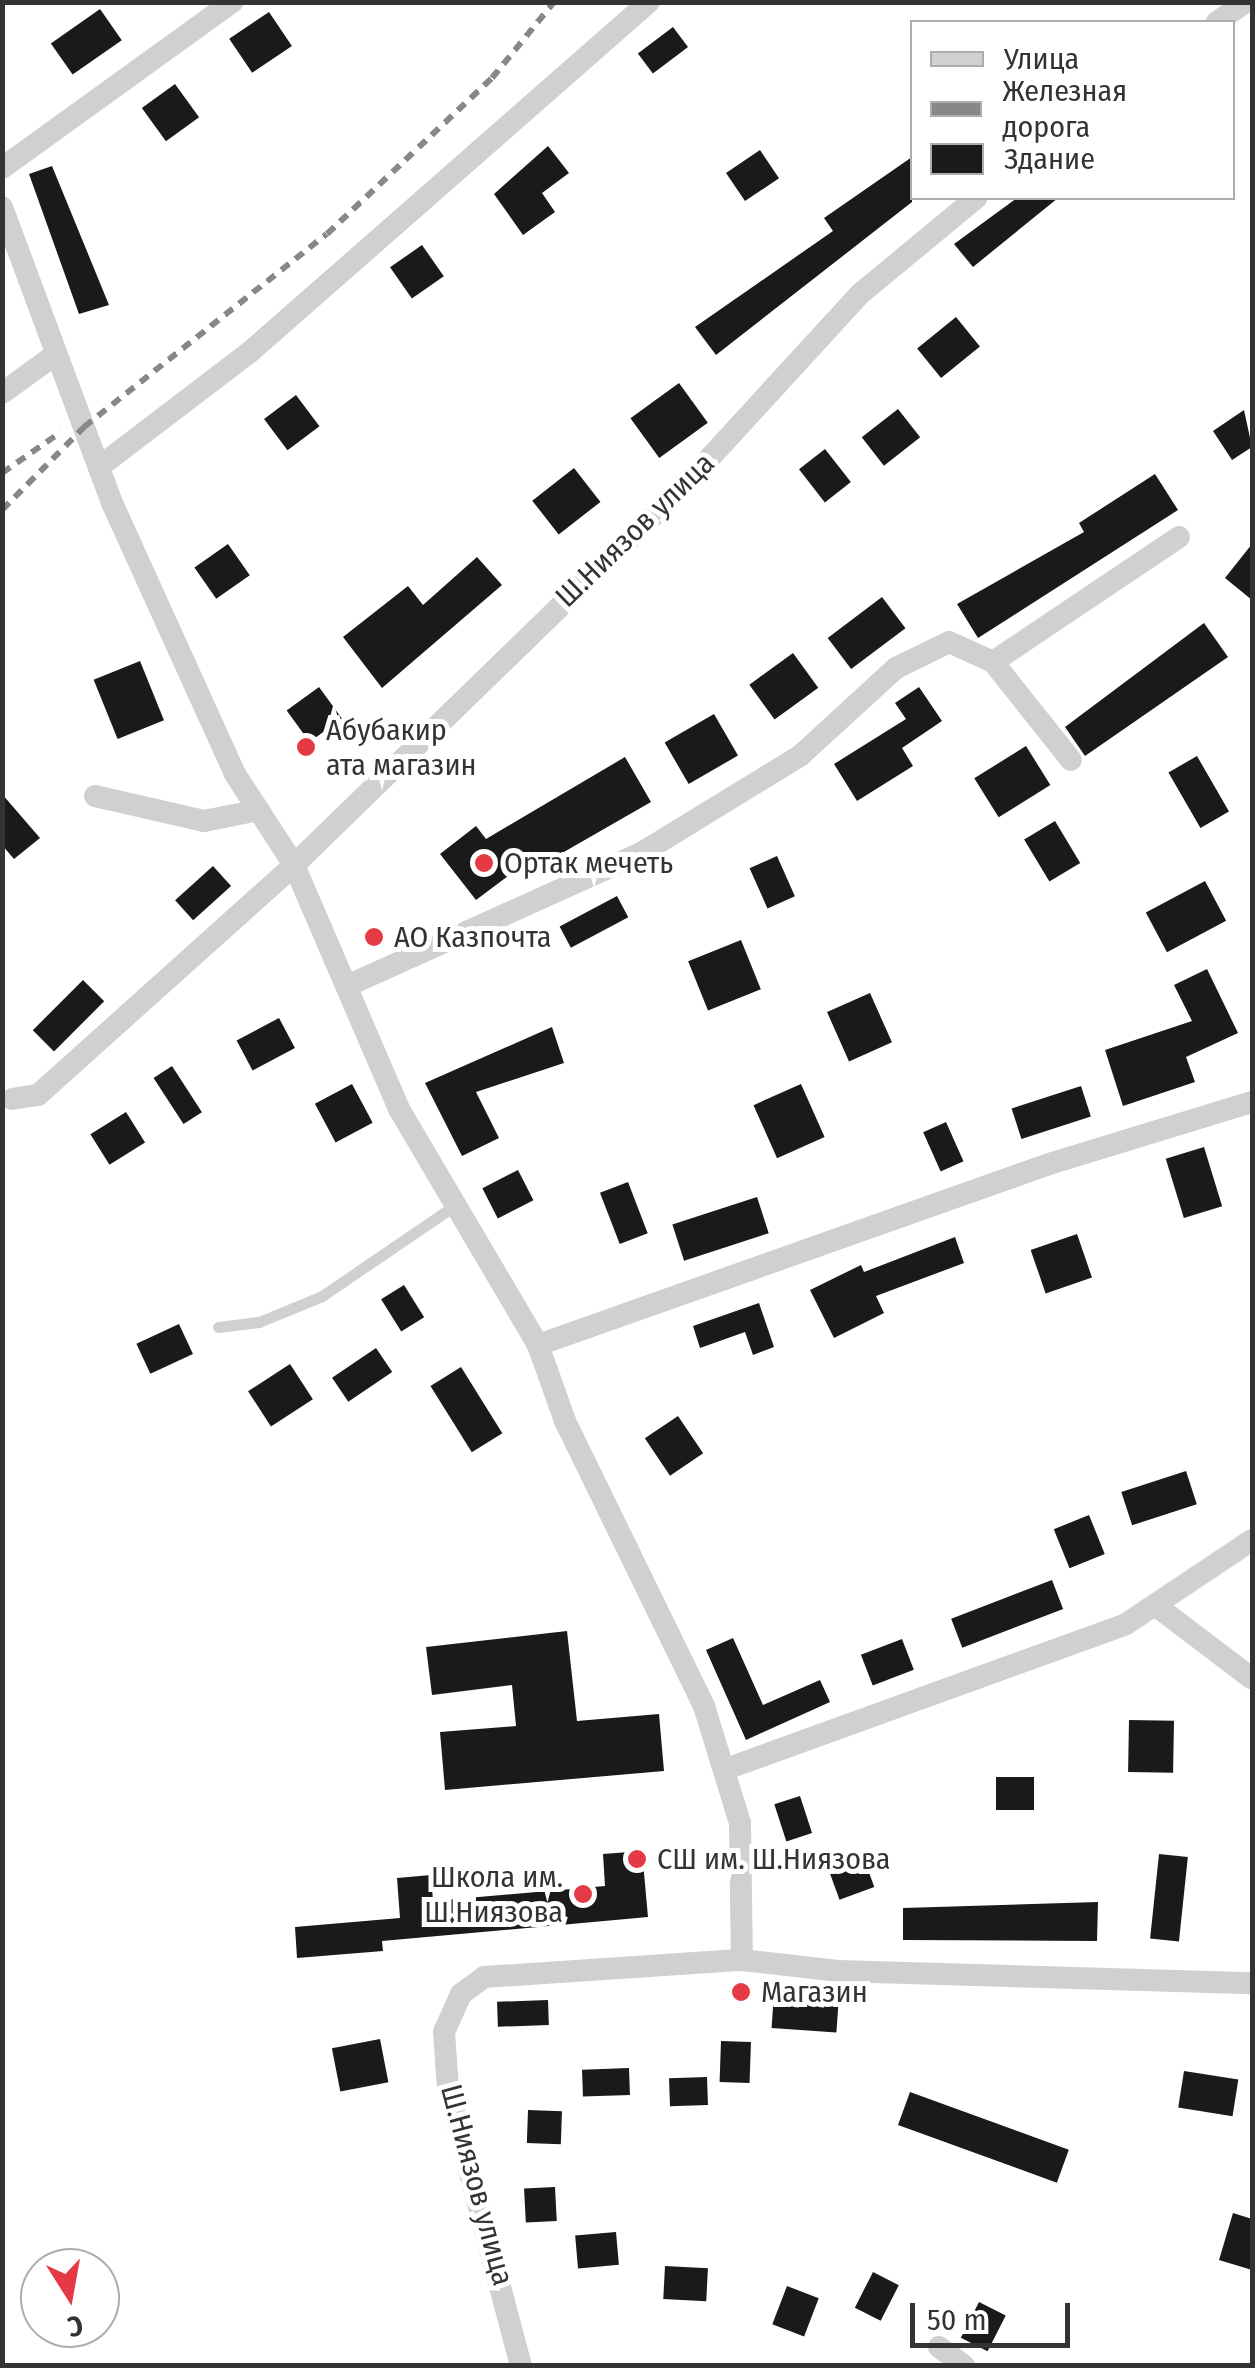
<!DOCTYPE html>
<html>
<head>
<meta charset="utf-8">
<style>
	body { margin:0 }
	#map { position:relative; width:1255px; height:2368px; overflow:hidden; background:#fff; font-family:"Fira Sans Condensed",sans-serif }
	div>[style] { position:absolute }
	.building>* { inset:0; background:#1a1a1a; transform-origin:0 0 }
	.lane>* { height:11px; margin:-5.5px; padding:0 5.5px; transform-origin:5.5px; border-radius:5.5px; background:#d0d0d0 }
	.street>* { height:22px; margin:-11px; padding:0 11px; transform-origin:11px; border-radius:11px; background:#d0d0d0 }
	.rail>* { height:6px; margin-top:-3px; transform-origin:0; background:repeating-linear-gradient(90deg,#888 0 10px,transparent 0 18px) }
	.dots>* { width:28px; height:28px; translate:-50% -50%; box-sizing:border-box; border:5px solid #fff; border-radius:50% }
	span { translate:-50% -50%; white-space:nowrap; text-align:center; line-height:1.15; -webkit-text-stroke:10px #fff; paint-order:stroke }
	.street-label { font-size:30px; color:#333 }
	.poi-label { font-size:30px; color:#333 }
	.left { translate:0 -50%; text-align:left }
	.right { translate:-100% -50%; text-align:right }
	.frame { position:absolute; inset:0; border:5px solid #333; pointer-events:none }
	.legend { position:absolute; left:910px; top:20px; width:325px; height:180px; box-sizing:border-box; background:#fff; border:2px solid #adadad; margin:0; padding:12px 18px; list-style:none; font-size:30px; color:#333 }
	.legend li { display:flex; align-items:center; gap:20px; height:50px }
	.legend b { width:50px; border:2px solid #adadad }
	.north { position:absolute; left:20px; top:2248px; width:100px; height:100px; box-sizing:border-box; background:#fff; border:2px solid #adadad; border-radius:50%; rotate:169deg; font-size:28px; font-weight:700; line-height:40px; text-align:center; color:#333 }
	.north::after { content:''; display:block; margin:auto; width:35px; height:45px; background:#e63946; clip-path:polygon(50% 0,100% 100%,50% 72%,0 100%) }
	.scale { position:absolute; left:910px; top:2303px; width:160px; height:45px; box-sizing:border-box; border:5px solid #333; border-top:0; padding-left:12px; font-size:30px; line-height:35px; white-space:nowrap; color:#333; -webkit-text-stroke:8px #fff; paint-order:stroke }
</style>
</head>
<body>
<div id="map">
	<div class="building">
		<div style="left:100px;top:9px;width:38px;height:60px;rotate:55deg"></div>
		<div style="left:269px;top:12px;width:41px;height:48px;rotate:56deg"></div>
		<div style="left:673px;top:27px;width:25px;height:44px;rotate:53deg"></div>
		<div style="left:175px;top:84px;width:41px;height:41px;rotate:54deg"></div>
		<div style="clip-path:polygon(548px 146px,569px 173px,542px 193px,555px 212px,523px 235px,494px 194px)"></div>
		<div style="left:760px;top:150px;width:34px;height:41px;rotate:56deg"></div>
		<div style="clip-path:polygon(912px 157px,912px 202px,716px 355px,695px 327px,833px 231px,824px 218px)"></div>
		<div style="clip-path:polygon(52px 166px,109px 305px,79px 314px,29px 174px)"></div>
		<div style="clip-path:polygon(1017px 198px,1058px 198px,973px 267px,954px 244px)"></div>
		<div style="left:422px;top:245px;width:38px;height:39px;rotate:55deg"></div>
		<div style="left:956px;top:317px;width:38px;height:50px;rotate:51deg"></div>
		<div style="left:679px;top:383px;width:49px;height:60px;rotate:54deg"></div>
		<div style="left:296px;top:395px;width:39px;height:40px;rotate:53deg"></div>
		<div style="left:898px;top:409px;width:36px;height:46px;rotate:52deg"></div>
		<div style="clip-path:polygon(1244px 410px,1252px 447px,1232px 460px,1213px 431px)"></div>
		<div style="left:825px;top:449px;width:42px;height:33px;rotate:52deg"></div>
		<div style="left:574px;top:468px;width:43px;height:53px;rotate:52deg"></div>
		<div style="clip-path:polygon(1155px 474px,1178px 510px,978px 638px,957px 604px,1084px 532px,1079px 523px)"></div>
		<div style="left:228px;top:544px;width:38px;height:41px;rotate:55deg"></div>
		<div style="clip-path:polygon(1252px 544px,1252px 600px,1225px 578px)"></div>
		<div style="clip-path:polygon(477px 557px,502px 585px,382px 688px,343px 637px,408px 586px,423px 605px)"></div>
		<div style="left:882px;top:597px;width:39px;height:68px;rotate:53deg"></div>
		<div style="clip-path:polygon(1204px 623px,1228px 657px,1085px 756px,1065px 727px)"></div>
		<div style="left:793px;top:653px;width:43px;height:54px;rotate:54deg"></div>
		<div style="left:140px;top:661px;width:64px;height:50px;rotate:68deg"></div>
		<div style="left:319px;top:687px;width:39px;height:40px;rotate:54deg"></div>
		<div style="clip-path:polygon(919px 687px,942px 721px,902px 748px,913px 766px,857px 801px,834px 764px,906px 719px,895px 703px)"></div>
		<div style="left:714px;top:714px;width:48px;height:57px;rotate:60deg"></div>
		<div style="left:1026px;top:746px;width:46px;height:61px;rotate:58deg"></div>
		<div style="left:1197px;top:756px;width:64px;height:33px;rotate:60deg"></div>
		<div style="clip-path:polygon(625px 757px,651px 802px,529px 872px,524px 864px,476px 900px,440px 854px,476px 826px,486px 839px)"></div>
		<div style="clip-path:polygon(2px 794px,40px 838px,14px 859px,2px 845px)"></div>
		<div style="left:1055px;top:821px;width:49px;height:36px;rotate:59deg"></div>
		<div style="left:777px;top:856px;width:44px;height:30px;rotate:66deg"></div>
		<div style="left:213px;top:866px;width:27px;height:51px;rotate:48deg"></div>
		<div style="left:1205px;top:881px;width:45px;height:67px;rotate:62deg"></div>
		<div style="left:617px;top:896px;width:24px;height:65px;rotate:62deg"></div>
		<div style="left:741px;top:940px;width:53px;height:57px;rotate:68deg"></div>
		<div style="clip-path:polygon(1207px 969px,1238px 1033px,1186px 1057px,1195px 1082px,1123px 1106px,1105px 1050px,1192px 1021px,1174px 985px)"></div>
		<div style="left:83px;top:980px;width:30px;height:71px;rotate:45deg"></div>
		<div style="left:870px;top:993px;width:54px;height:47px;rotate:66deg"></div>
		<div style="left:279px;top:1018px;width:34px;height:48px;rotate:62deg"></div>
		<div style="clip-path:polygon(552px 1027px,564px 1063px,476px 1092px,499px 1138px,462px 1156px,425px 1083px)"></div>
		<div style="left:172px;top:1066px;width:55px;height:22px;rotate:57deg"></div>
		<div style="left:352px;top:1084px;width:44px;height:42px;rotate:62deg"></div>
		<div style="left:801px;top:1084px;width:58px;height:52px;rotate:66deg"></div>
		<div style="left:1081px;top:1086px;width:32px;height:73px;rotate:72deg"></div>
		<div style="left:126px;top:1112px;width:36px;height:42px;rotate:58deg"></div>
		<div style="left:946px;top:1122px;width:43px;height:25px;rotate:66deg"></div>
		<div style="left:1204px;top:1147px;width:62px;height:40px;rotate:73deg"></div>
		<div style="left:518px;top:1170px;width:34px;height:40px;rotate:63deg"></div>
		<div style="left:628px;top:1182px;width:55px;height:30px;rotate:69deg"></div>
		<div style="left:757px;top:1197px;width:38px;height:89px;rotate:72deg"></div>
		<div style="left:1077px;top:1234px;width:46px;height:49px;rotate:71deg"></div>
		<div style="clip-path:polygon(955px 1237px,964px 1263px,876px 1296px,884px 1313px,834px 1338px,810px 1290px,861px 1265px,864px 1272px)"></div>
		<div style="left:404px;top:1285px;width:38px;height:27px;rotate:58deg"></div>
		<div style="clip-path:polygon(759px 1303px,774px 1347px,753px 1355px,745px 1332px,700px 1348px,693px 1326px)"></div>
		<div style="left:179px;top:1324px;width:33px;height:47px;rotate:65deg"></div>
		<div style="left:376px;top:1348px;width:29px;height:53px;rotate:56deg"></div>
		<div style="left:290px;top:1364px;width:42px;height:50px;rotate:57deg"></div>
		<div style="left:461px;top:1367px;width:78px;height:36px;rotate:58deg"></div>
		<div style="left:678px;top:1416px;width:45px;height:40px;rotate:56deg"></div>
		<div style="left:1186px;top:1471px;width:35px;height:68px;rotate:72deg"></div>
		<div style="left:1089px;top:1515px;width:42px;height:38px;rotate:68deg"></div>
		<div style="left:1052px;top:1580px;width:31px;height:108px;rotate:69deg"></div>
		<div style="clip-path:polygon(567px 1631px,577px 1721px,659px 1714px,664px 1771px,445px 1790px,440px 1732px,516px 1726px,512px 1685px,432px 1695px,426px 1647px)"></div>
		<div style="clip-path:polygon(733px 1638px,763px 1705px,820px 1680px,830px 1702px,746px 1740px,706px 1650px)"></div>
		<div style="left:902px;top:1639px;width:33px;height:44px;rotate:69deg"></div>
		<div style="left:1129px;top:1720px;width:45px;height:52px;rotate:1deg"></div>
		<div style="left:996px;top:1777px;width:38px;height:33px"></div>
		<div style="left:800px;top:1796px;width:39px;height:27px;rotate:72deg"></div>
		<div style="clip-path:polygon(642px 1851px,648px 1917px,382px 1941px,383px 1951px,297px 1958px,295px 1927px,400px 1918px,397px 1878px,431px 1875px,433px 1901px,605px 1886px,603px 1854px)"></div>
		<div style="left:1159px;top:1854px;width:29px;height:85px;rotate:6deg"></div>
		<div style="left:863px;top:1856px;width:33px;height:37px;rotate:70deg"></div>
		<div style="clip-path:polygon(1098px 1902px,1097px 1941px,903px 1940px,903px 1908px)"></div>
		<div style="left:774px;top:1993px;width:65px;height:35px;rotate:4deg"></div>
		<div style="left:548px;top:2000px;width:25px;height:51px;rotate:88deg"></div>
		<div style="left:380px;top:2039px;width:44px;height:49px;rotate:79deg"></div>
		<div style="left:721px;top:2041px;width:30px;height:41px;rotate:2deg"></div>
		<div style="left:629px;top:2068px;width:27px;height:47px;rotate:88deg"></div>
		<div style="left:1184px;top:2071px;width:55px;height:37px;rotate:9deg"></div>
		<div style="left:707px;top:2077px;width:28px;height:38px;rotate:88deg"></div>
		<div style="left:910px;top:2092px;width:169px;height:35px;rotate:20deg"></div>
		<div style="left:528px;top:2110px;width:34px;height:33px;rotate:2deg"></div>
		<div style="left:555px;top:2187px;width:34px;height:31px;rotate:87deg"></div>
		<div style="clip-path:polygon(1233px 2213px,1252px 2219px,1252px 2270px,1219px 2260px)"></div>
		<div style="left:616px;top:2232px;width:33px;height:41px;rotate:85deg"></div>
		<div style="left:665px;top:2266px;width:43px;height:33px;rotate:3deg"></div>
		<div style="left:873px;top:2272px;width:29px;height:40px;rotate:27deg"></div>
		<div style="left:787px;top:2286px;width:34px;height:41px;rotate:21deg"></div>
		<div style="left:979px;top:2302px;width:30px;height:40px;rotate:27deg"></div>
	</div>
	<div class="lane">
		<div style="left:218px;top:1327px;width:41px;rotate:-7deg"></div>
		<div style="left:259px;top:1322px;width:68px;rotate:-22.4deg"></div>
		<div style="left:322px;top:1296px;width:163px;rotate:-34.3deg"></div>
	</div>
	<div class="street">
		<div style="left:1217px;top:22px;width:35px;rotate:-35deg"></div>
		<div style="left:2px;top:168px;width:284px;rotate:-35.8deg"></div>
		<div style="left:2px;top:207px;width:318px;rotate:69.6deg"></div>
		<div style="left:113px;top:505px;width:295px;rotate:65.6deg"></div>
		<div style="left:235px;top:774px;width:108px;rotate:57deg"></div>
		<div style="left:294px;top:865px;width:266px;rotate:66.7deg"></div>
		<div style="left:399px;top:1109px;width:274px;rotate:59.5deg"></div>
		<div style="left:538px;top:1345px;width:81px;rotate:70.4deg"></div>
		<div style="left:565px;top:1421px;width:317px;rotate:64deg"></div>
		<div style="left:704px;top:1706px;width:122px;rotate:72.9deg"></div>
		<div style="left:740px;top:1823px;width:137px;rotate:89.2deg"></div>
		<div style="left:2px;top:393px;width:67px;rotate:-35.8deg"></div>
		<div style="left:99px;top:467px;width:190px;rotate:-37.3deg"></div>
		<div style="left:250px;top:352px;width:531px;rotate:-41.26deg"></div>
		<div style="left:993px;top:662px;width:125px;rotate:51.5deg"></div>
		<div style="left:95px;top:796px;width:112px;rotate:12.9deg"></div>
		<div style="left:204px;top:821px;width:56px;rotate:-11.3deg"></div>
		<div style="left:349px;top:985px;width:323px;rotate:-24.3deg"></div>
		<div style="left:643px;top:852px;width:185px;rotate:-31.5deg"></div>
		<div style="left:801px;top:755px;width:129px;rotate:-42.5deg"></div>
		<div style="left:896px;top:668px;width:59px;rotate:-26.1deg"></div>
		<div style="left:949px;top:642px;width:48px;rotate:24.4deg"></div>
		<div style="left:993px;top:662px;width:224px;rotate:-33.9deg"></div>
		<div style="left:12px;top:1099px;width:26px;rotate:-9deg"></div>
		<div style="left:38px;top:1095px;width:344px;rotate:-41.9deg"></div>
		<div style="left:294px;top:865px;width:544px;rotate:-44.18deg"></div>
		<div style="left:684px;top:486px;width:260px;rotate:-47.5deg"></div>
		<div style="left:860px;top:294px;width:151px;rotate:-39.6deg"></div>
		<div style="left:538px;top:1345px;width:542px;rotate:-19.5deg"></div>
		<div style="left:1049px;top:1164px;width:212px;rotate:-17deg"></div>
		<div style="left:1155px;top:1605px;width:121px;rotate:37.2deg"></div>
		<div style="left:726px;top:1769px;width:425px;rotate:-19.9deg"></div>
		<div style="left:1126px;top:1624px;width:151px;rotate:-33.7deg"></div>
		<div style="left:939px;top:2347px;width:31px;rotate:37deg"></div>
		<div style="left:521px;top:2366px;width:286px;rotate:-104.8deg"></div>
		<div style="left:448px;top:2089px;width:57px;rotate:-94deg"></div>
		<div style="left:444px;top:2032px;width:42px;rotate:-65.9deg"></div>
		<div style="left:461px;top:1994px;width:29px;rotate:-36deg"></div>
		<div style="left:484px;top:1977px;width:259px;rotate:-3.8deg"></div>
		<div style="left:742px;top:1960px;width:97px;rotate:6.5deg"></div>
		<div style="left:838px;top:1971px;width:414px;rotate:1.7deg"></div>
	</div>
	<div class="rail">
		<div style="left:2px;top:473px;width:72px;rotate:-34.8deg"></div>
		<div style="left:2px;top:510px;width:117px;rotate:-45.3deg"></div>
		<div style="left:84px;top:427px;width:310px;rotate:-38.5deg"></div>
		<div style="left:327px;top:234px;width:227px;rotate:-43.4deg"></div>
		<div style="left:492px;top:78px;width:98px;rotate:-50.8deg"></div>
	</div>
	<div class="dots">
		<div style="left:306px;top:747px;background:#e63946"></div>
		<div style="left:484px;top:863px;background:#e63946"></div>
		<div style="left:374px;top:937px;background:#e63946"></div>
		<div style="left:637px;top:1859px;background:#e63946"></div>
		<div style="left:583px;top:1894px;background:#e63946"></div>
		<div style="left:741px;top:1992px;background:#e63946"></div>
	</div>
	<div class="street-label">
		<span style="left:635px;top:530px;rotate:-44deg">Ш.Ниязов улица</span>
		<span style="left:477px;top:2185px;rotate:75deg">Ш.Ниязов улица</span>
	</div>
	<div class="poi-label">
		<span class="left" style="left:326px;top:747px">Абубакир<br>ата магазин</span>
		<span class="left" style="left:504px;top:863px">Ортак мечеть</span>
		<span class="left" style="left:394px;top:937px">АО Казпочта</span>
		<span class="left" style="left:657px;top:1859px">СШ им. Ш.Ниязова</span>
		<span class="right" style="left:563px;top:1894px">Школа им.<br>Ш.Ниязова</span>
		<span class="left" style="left:761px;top:1992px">Магазин</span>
	</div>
	<div class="frame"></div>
	<ul class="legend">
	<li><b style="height:12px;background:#d0d0d0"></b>Улица</li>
	<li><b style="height:12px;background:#888"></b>Железная дорога</li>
	<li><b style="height:28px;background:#1a1a1a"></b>Здание</li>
	</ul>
	<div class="north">С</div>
	<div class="scale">50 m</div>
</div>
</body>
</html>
